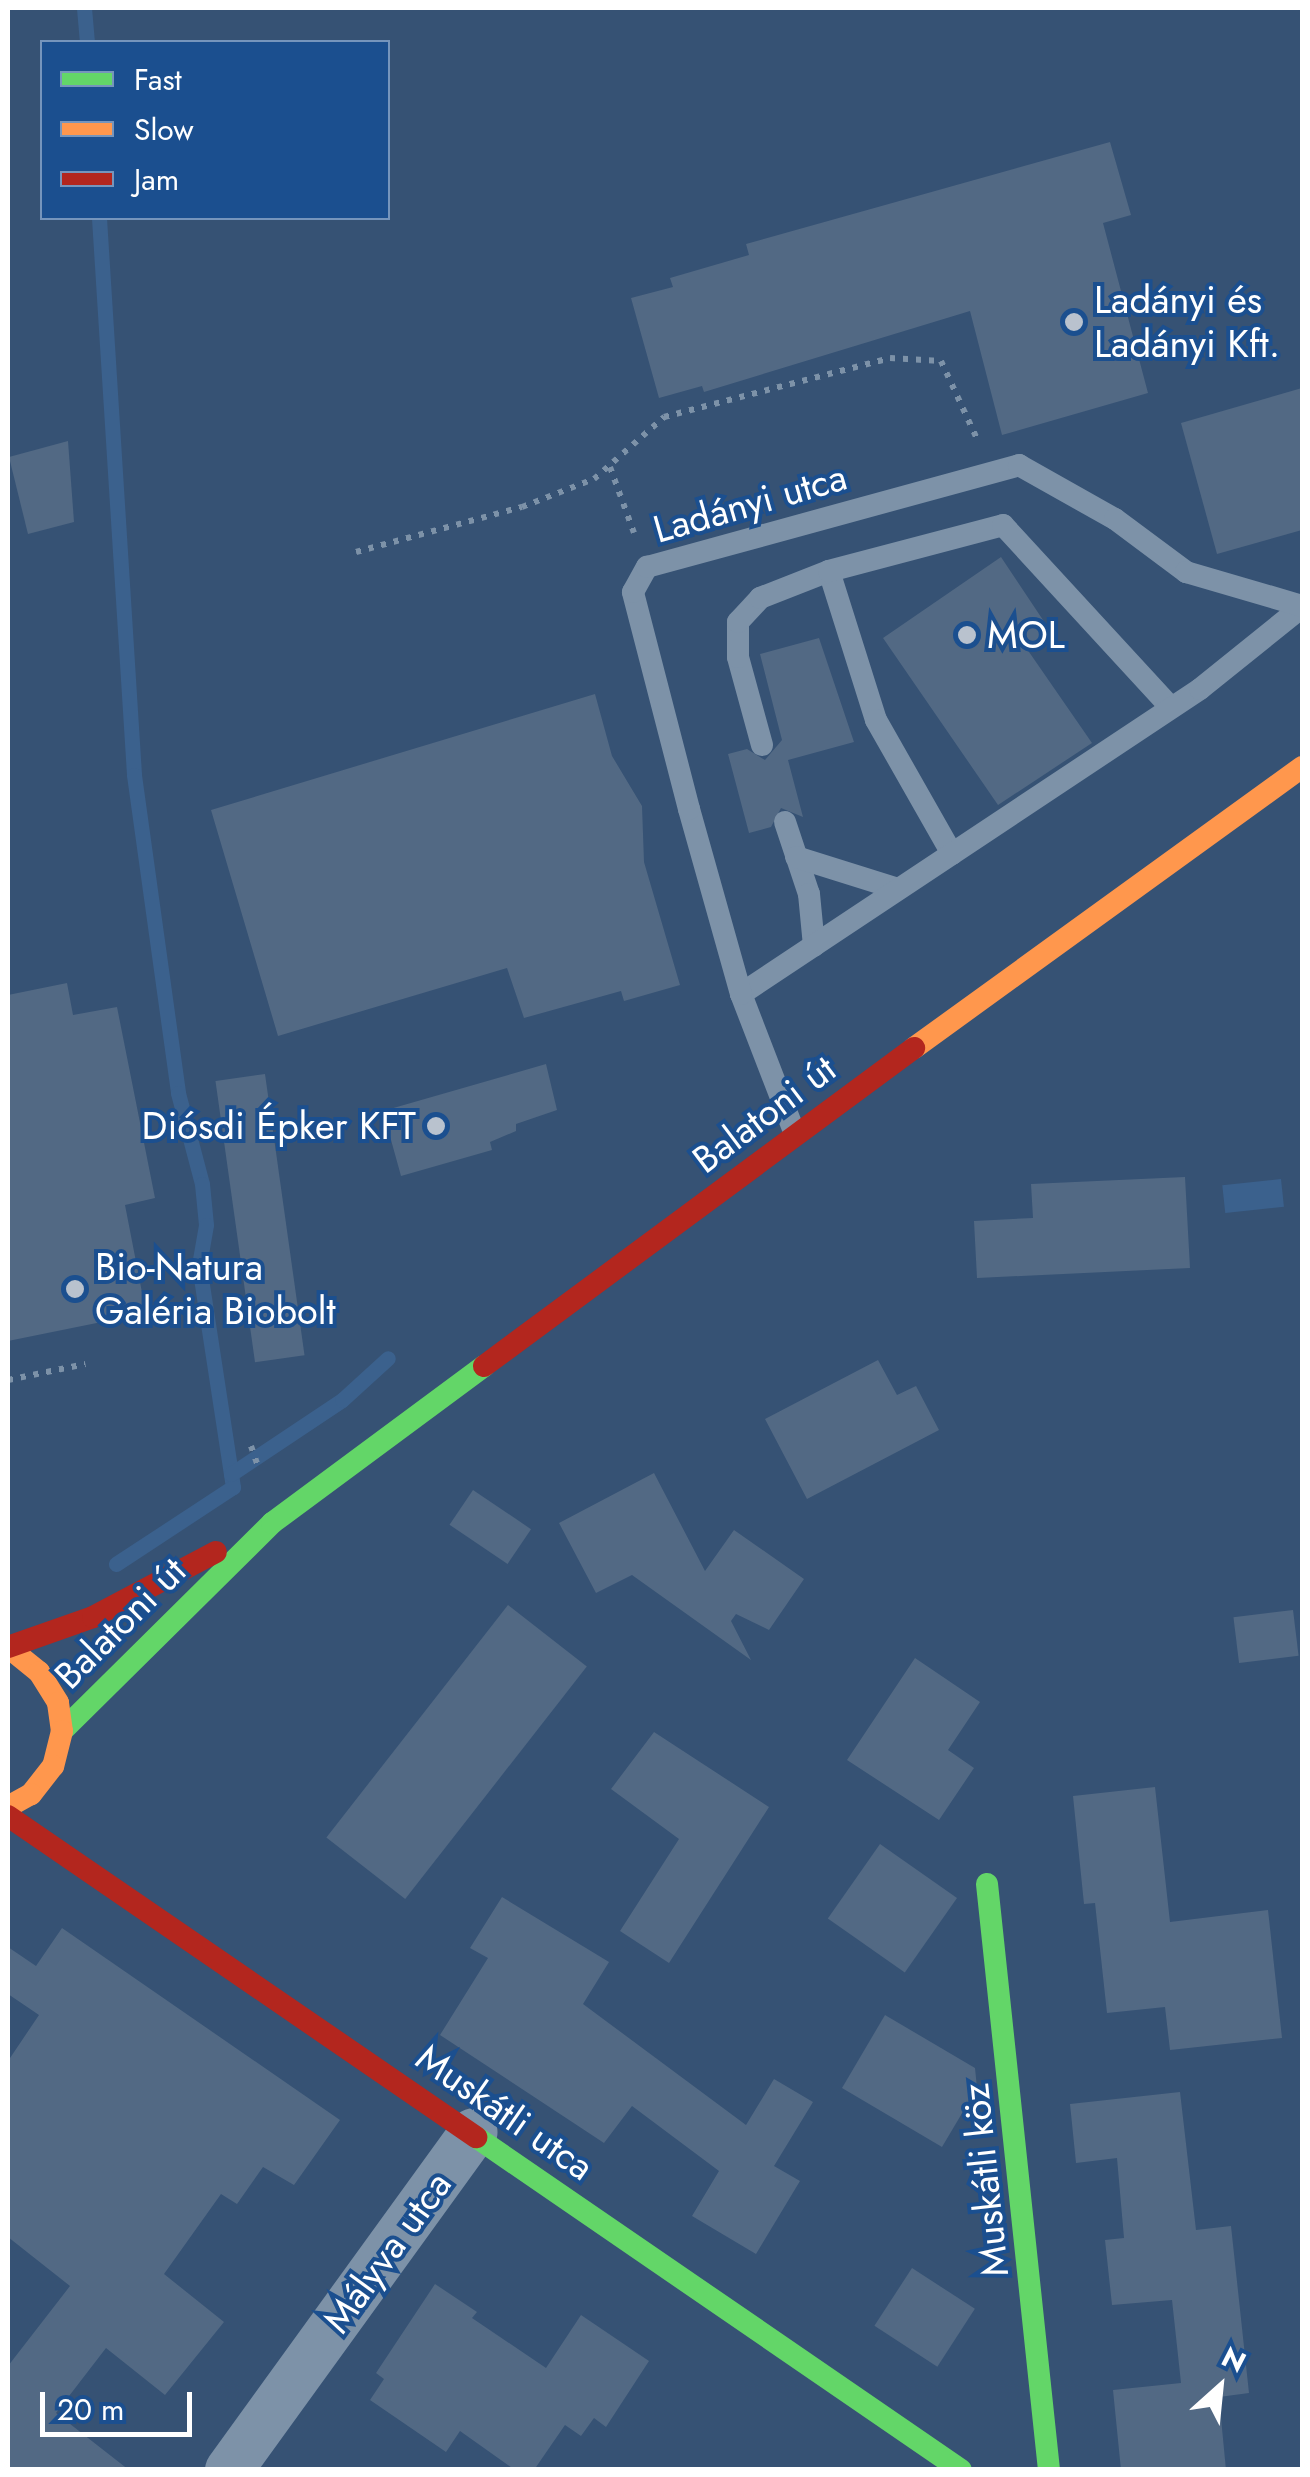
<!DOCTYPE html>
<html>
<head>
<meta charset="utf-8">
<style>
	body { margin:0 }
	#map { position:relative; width:1310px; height:2477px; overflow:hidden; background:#365274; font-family:Jost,sans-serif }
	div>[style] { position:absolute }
	.water>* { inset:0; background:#3b618d; transform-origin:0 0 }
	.stream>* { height:15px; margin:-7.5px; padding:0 7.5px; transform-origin:7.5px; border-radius:7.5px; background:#3b618d }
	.building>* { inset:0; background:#526984; transform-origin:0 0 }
	.path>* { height:6px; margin-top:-3px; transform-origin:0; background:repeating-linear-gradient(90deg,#7d92a8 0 5px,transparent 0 13px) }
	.lane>* { height:22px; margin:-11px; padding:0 11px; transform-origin:11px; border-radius:11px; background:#7d92a8 }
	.street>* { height:48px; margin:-24px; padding:0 24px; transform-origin:24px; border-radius:24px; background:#7d92a8 }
	.fast>* { height:22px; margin:-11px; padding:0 11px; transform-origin:11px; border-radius:11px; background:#63d668 }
	.slow>* { height:22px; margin:-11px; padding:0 11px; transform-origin:11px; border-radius:11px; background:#ff974d }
	.jam>* { height:22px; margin:-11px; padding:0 11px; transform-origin:11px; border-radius:11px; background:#b3261e }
	.dots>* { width:28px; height:28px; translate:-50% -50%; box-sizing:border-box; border:5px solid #1b4f8f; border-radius:50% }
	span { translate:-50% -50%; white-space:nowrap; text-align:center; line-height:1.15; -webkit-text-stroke:8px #1b4f8f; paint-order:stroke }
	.poi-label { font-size:38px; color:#fff }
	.left { translate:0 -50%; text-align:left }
	.right { translate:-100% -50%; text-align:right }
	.street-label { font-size:38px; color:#fff }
	.frame { position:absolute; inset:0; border:10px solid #fff; pointer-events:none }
	.legend { position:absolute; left:40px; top:40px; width:350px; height:180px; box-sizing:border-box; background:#1b4f8f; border:2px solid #7695bc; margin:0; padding:12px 18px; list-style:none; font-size:30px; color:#fff }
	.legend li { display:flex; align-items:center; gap:20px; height:50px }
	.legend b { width:50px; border:2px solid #7695bc }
	.north { position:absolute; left:1170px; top:2337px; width:100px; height:100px; -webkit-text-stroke:8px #1b4f8f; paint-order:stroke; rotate:27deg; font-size:28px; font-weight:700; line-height:40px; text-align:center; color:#fff }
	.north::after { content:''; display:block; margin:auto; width:35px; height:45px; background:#fff; clip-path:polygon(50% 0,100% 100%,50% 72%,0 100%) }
	.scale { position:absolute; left:40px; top:2392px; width:152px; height:45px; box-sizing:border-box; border:5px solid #fff; border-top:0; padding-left:12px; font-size:30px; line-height:35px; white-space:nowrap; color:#fff; -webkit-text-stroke:8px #1b4f8f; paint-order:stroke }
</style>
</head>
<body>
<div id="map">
	<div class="water">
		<div style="left:1281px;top:1179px;width:28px;height:59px;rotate:84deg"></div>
	</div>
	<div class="stream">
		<div style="left:84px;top:8px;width:34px;rotate:85deg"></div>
		<div style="left:99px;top:218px;width:558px;rotate:86.4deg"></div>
		<div style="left:134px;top:775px;width:321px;rotate:82.1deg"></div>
		<div style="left:178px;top:1093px;width:94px;rotate:75.2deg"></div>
		<div style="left:202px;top:1184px;width:41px;rotate:84.4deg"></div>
		<div style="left:206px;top:1225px;width:41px;rotate:99.9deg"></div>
		<div style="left:199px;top:1265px;width:225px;rotate:81.3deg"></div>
		<div style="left:233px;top:1487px;width:140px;rotate:146.7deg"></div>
		<div style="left:231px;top:1474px;width:133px;rotate:-33.7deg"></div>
		<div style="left:342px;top:1400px;width:62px;rotate:-42.4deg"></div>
	</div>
	<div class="building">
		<div style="clip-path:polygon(1110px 142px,1131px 215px,1103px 223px,1148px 393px,1002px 435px,970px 311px,704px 392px,702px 386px,659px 398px,631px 298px,673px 287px,670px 278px,749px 255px,746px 244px)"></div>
		<div style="clip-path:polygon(1302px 388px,1302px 530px,1217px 554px,1181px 423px)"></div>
		<div style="clip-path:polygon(68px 441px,74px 522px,28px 534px,9px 457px)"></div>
		<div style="clip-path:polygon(1001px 557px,1051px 632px,1027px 649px,1092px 743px,998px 805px,883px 638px)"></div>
		<div style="clip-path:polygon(819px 638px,854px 742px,788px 760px,803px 817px,781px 808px,771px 827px,749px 833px,728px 754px,747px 749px,765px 760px,782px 740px,760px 654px)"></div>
		<div style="clip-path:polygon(595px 694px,612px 756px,642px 806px,644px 862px,680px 985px,624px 1001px,621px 991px,524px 1018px,507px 968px,278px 1036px,211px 810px)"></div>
		<div style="clip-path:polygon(67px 983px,73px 1015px,117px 1007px,155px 1198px,125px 1205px,146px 1313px,8px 1341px,8px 995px)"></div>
		<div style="clip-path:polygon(546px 1064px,557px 1110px,516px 1124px,516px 1131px,490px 1142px,492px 1150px,401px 1176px,383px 1111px)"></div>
		<div style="left:265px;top:1074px;width:284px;height:50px;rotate:82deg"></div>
		<div style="clip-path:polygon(1185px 1177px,1190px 1268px,977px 1278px,974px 1221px,1033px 1218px,1031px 1184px)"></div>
		<div style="clip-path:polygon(878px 1360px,897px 1395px,916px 1386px,939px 1430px,807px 1499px,765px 1419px)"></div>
		<div style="clip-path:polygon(654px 1473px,705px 1571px,734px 1530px,804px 1579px,769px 1630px,736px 1614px,731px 1621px,751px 1660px,632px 1575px,596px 1593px,559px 1523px)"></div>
		<div style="left:473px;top:1490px;width:70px;height:42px;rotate:34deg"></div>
		<div style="left:508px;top:1605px;width:100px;height:295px;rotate:38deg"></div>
		<div style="left:1293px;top:1610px;width:46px;height:60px;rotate:83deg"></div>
		<div style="clip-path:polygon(915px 1658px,980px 1702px,948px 1750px,974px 1768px,939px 1820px,847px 1760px)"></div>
		<div style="clip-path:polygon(654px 1732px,769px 1807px,669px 1963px,620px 1931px,679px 1839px,611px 1789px)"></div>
		<div style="clip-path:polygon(1155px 1787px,1170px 1922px,1268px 1910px,1282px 2038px,1170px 2050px,1165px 2007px,1107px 2013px,1095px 1903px,1084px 1904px,1073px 1796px)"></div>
		<div style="left:880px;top:1844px;width:94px;height:91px;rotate:35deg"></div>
		<div style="clip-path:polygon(502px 1897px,609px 1962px,583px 2004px,746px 2125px,774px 2079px,813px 2102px,774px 2166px,800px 2181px,756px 2254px,692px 2216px,719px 2171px,632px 2106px,604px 2143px,440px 2035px,488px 1958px,470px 1948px)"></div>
		<div style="clip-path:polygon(62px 1928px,340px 2120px,294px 2185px,263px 2167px,237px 2204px,221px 2194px,164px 2274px,224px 2322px,165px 2395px,106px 2348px,56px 2413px,129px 2470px,8px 2470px,8px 2366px,70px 2286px,8px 2237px,8px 2061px,39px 2015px,8px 1994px,8px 1947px,36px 1966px)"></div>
		<div style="clip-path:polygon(885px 2015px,975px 2068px,977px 2088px,942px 2147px,842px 2088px)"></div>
		<div style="clip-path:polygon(1180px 2092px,1196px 2230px,1231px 2226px,1249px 2393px,1219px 2397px,1226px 2470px,1121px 2470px,1113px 2390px,1181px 2383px,1172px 2300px,1112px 2305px,1105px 2240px,1124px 2238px,1117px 2158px,1076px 2163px,1070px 2104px)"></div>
		<div style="left:912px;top:2268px;width:75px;height:69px;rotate:33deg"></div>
		<div style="clip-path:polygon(435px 2284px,477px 2312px,472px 2318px,546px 2368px,581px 2315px,649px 2361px,606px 2427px,594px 2418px,581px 2436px,565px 2425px,534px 2470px,515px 2470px,460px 2431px,446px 2452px,370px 2400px,384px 2379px,376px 2373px)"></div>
	</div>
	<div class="path">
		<div style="left:610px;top:467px;width:70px;rotate:70deg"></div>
		<div style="left:356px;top:552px;width:172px;rotate:-15.2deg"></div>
		<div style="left:522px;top:507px;width:77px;rotate:-21.3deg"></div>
		<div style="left:594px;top:479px;width:94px;rotate:-41.5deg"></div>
		<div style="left:664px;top:417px;width:234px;rotate:-14.6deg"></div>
		<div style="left:890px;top:358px;width:51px;rotate:3.4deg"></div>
		<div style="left:941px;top:361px;width:86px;rotate:65.2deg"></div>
		<div style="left:8px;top:1380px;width:79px;rotate:-11.7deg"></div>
		<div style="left:251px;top:1446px;width:24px;rotate:71deg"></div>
	</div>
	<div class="lane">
		<div style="left:829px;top:571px;width:156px;rotate:72.5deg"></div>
		<div style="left:876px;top:720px;width:154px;rotate:60.4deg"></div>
		<div style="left:762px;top:745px;width:91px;rotate:-105.3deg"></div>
		<div style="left:738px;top:657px;width:35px;rotate:-90deg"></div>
		<div style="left:738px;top:622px;width:33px;rotate:-47deg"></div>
		<div style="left:760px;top:598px;width:74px;rotate:-21.4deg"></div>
		<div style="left:829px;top:571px;width:180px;rotate:-14.8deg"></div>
		<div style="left:1003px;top:525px;width:248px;rotate:47.4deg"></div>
		<div style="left:785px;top:822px;width:76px;rotate:71.6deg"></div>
		<div style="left:809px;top:894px;width:52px;rotate:84.5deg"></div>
		<div style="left:796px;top:857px;width:107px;rotate:17.4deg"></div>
		<div style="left:741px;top:994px;width:551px;rotate:-33.6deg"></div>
		<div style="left:1200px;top:689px;width:131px;rotate:-38.8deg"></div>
		<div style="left:795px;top:1134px;width:150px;rotate:-111.1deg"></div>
		<div style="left:741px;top:994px;width:192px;rotate:-105.7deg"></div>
		<div style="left:689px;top:809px;width:224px;rotate:-104.5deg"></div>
		<div style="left:633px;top:592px;width:29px;rotate:-61deg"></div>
		<div style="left:647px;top:567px;width:386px;rotate:-15.3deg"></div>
		<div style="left:1019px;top:465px;width:110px;rotate:29.4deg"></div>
		<div style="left:1115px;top:519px;width:89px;rotate:36.7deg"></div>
		<div style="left:1186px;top:572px;width:121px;rotate:16.3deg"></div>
	</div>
	<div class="street">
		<div style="left:229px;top:2470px;width:417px;rotate:-54.1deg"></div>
	</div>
	<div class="fast">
		<div style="left:62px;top:1731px;width:296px;rotate:-44.7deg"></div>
		<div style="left:272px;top:1523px;width:264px;rotate:-36.5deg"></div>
		<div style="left:987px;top:1884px;width:589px;rotate:83.96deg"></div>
		<div style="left:476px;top:2137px;width:588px;rotate:34.47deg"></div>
	</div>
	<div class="slow">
		<div style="left:914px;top:1048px;width:479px;rotate:-35.9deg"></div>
		<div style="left:8px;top:1647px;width:40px;rotate:39deg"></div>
		<div style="left:39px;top:1672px;width:36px;rotate:58deg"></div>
		<div style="left:58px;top:1703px;width:28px;rotate:82deg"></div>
		<div style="left:62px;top:1731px;width:36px;rotate:104deg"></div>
		<div style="left:53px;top:1766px;width:36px;rotate:128deg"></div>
		<div style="left:31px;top:1794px;width:26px;rotate:151deg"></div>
	</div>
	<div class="jam">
		<div style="left:484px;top:1366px;width:535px;rotate:-36.48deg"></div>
		<div style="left:8px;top:1647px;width:90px;rotate:-19.4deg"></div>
		<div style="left:93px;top:1617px;width:139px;rotate:-27.9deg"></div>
		<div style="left:8px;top:1816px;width:568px;rotate:34.45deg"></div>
	</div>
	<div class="dots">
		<div style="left:1074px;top:322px;background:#b9c2ce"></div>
		<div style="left:967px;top:635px;background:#b9c2ce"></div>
		<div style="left:436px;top:1126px;background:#b9c2ce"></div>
		<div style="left:75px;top:1289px;background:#b9c2ce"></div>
	</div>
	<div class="poi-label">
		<span class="left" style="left:1094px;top:322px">Ladányi és<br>Ladányi Kft.</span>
		<span class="left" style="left:987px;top:635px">MOL</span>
		<span class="right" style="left:416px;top:1126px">Diósdi Épker KFT</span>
		<span class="left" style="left:95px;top:1289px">Bio-Natura<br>Galéria Biobolt</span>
	</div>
	<div class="street-label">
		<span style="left:750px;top:503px;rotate:-16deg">Ladányi utca</span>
		<span style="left:764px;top:1114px;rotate:-37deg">Balatoni út</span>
		<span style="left:120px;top:1623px;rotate:-45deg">Balatoni út</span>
		<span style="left:505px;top:2112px;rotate:35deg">Muskátli utca</span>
		<span style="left:985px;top:2180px;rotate:-96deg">Muskátli köz</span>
		<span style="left:387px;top:2252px;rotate:-54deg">Mályva utca</span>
	</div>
	<div class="frame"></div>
	<ul class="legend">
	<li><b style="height:12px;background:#63d668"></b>Fast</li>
	<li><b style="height:12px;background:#ff974d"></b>Slow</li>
	<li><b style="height:12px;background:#b3261e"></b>Jam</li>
	</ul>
	<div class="north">N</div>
	<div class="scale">20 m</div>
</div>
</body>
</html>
